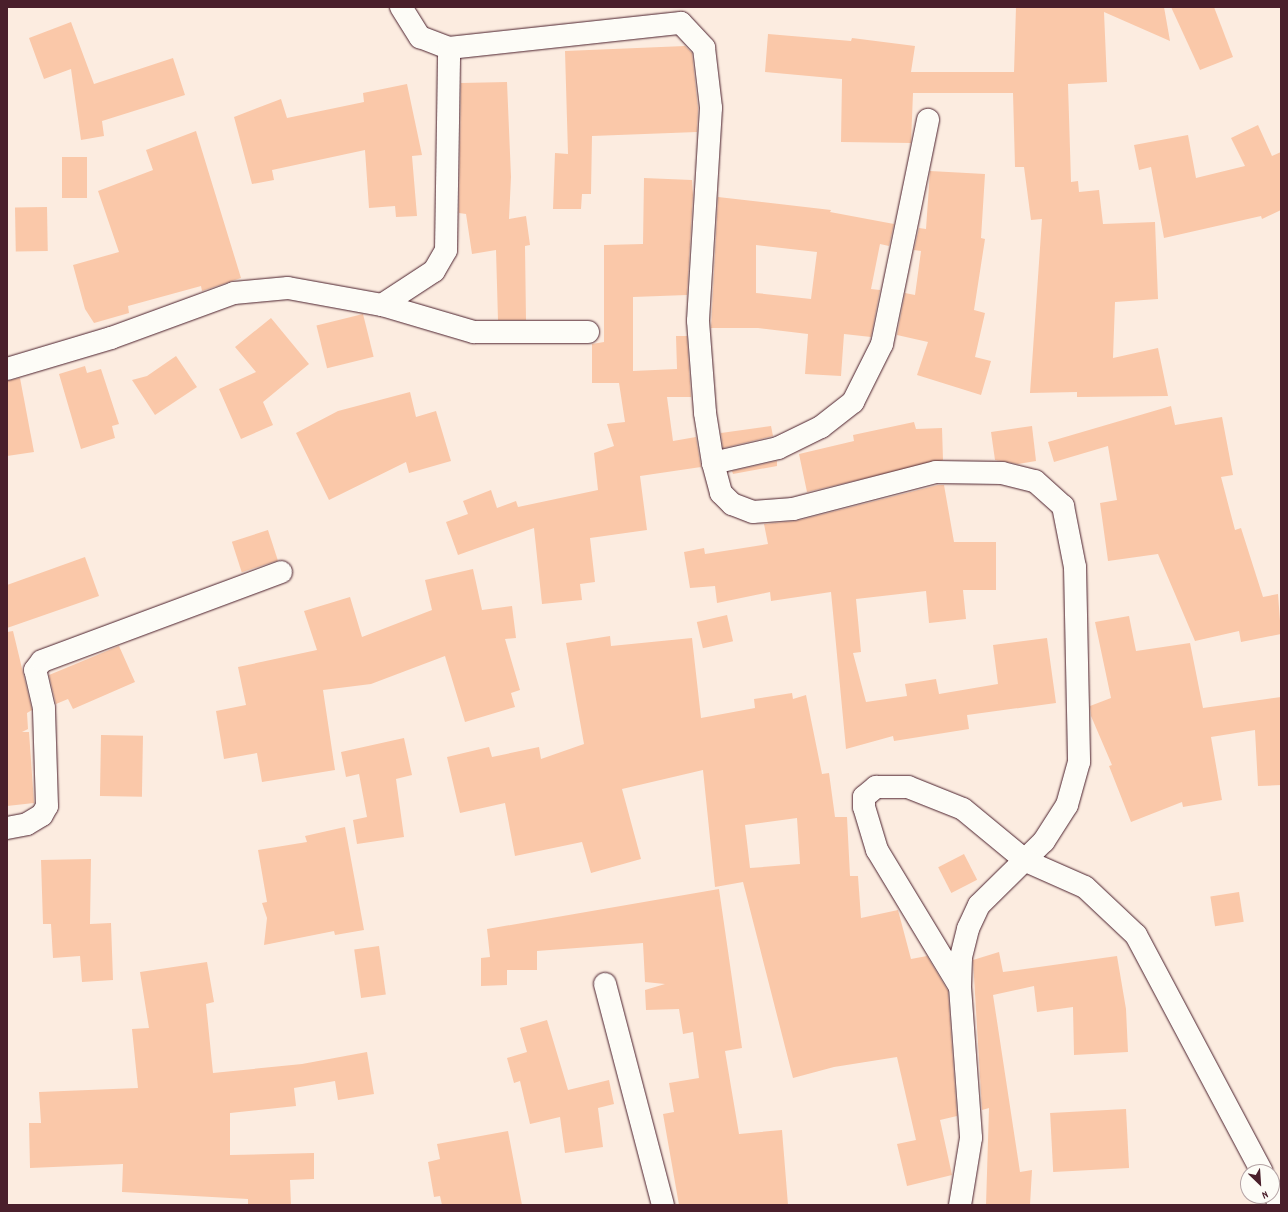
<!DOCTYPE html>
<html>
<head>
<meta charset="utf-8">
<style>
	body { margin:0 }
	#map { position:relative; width:1288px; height:1212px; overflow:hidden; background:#fcece0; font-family:Dekko,sans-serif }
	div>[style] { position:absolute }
	.building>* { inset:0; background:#fac8a9; transform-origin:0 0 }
	.roads { filter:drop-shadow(0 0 1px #4a1f2b) drop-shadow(0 0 1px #4a1f2b) }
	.minor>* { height:22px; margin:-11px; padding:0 11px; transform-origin:11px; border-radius:11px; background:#fdfcf7 }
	span { translate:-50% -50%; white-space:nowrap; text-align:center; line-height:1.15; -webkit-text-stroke:3px #fdfcf7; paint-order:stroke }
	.frame { position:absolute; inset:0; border:8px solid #4a1f2b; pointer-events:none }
	.north { position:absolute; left:1240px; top:1164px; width:40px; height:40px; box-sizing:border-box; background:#fdfcf7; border:1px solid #b5a4a5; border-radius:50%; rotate:155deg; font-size:11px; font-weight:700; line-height:16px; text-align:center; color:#4a1f2b }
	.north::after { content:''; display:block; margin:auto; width:14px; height:18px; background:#4a1f2b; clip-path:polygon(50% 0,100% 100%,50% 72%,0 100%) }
</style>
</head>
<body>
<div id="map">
	<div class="building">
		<div style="clip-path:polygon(1016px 7px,1164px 7px,1170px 41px,1104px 12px,1107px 82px,1068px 84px,1071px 182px,1078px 181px,1079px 192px,1099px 190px,1103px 224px,1155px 222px,1158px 299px,1115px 302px,1113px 358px,1158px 348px,1168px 396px,1077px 397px,1077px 392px,1030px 393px,1042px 219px,1031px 220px,1024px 167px,1015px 167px,1013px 93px,913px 93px,911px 143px,841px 142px,842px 79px,765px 72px,768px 34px,851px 41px,852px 38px,915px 46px,911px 72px,1014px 72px)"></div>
		<div style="clip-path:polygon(1171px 7px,1214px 7px,1233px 57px,1200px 70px)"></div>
		<div style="clip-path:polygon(71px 22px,94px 84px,173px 58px,185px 95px,102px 121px,104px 136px,81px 140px,71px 69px,44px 79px,29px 38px)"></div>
		<div style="clip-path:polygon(685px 46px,692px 53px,698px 108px,697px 132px,592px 136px,591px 194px,582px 194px,581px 209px,553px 209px,555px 153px,568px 154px,565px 51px)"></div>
		<div style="clip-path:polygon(507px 82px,511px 177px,509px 219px,526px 216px,530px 245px,525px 246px,526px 320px,498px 320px,496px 250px,472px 254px,466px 214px,459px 213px,461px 83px)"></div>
		<div style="clip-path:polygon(407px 84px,422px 155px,412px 156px,417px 216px,396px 217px,395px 206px,369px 208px,365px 150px,272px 170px,274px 180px,252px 184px,234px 117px,281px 99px,287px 118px,364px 102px,363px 93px)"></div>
		<div style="clip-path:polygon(1258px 125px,1272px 156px,1281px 152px,1281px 210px,1262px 219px,1261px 216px,1164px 238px,1151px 167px,1139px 170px,1134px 145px,1188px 135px,1196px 178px,1245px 166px,1231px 138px)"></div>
		<div style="clip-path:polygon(196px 131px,241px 278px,202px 291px,201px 286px,128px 306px,129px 313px,94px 323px,85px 309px,73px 265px,119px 252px,98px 191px,153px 170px,146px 150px)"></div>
		<div style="left:62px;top:157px;width:25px;height:41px"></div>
		<div style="clip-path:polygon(930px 171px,985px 174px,981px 238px,985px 239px,974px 310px,985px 313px,975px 357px,991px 361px,981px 395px,917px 375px,928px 342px,897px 335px,905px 293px,915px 295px,921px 251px,914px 250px,919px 228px,926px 229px)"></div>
		<div style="clip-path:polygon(644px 178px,692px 180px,693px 195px,687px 295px,633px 297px,633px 371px,677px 369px,676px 336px,687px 336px,691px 397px,667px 397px,673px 441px,696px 437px,701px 467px,640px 476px,647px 530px,590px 538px,595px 582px,580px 584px,582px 600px,542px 604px,534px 528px,458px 555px,446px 522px,468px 514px,463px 501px,491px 490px,497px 508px,516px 501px,518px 507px,598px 490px,594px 453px,614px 446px,607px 424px,625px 422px,619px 383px,592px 383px,592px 344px,604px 342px,604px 245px,643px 244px)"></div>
		<div style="clip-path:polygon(evenodd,718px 197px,831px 210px,830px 212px,894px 224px,889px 246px,880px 244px,871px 289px,880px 290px,871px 337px,844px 334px,841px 376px,805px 374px,808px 334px,758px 328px,711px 328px,718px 197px,756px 245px,817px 252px,811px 299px,756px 293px,756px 245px)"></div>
		<div style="left:47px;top:207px;width:44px;height:32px;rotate:89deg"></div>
		<div style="left:363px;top:314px;width:44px;height:48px;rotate:76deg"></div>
		<div style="clip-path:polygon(271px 318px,309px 364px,263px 402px,273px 425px,241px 439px,219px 389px,256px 372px,235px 347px)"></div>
		<div style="clip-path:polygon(176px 356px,197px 387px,155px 415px,132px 380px,147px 376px)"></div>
		<div style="clip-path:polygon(85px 366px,87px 373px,101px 369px,119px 424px,112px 426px,115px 438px,81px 449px,59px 374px)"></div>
		<div style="clip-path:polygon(20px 378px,34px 452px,7px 456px,7px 381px)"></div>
		<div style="clip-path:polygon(410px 392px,416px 417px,436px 411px,451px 461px,409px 473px,406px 462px,329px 500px,296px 433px,338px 411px)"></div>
		<div style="clip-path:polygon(1171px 406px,1175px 425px,1222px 417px,1233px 475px,1221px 477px,1235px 530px,1241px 528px,1263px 597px,1278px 594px,1281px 634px,1241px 642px,1239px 631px,1195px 641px,1158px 554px,1108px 561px,1100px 503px,1117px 500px,1108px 446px,1054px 462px,1048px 442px)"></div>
		<div style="clip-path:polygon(914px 422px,916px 429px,942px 428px,943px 460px,807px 492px,799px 454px,854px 441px,853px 435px)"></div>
		<div style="clip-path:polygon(771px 426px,773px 436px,723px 448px,721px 433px)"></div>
		<div style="clip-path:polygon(1032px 426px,1036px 461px,1018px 464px,995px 460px,991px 432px)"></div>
		<div style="clip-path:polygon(777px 461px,777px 466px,733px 474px,732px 471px)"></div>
		<div style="clip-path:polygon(938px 485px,944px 485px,954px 542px,996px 542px,996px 590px,963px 590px,966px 619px,929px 623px,926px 591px,856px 599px,861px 652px,853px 653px,866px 702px,907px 696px,905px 684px,936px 679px,939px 694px,998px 684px,993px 645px,1047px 638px,1056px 703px,967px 715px,969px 729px,894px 741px,893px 736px,846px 749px,831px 592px,771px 601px,770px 592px,717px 603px,715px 586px,690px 588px,684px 552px,704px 548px,705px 554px,768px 544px,764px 524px,796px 521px)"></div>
		<div style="left:268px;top:530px;width:32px;height:38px;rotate:72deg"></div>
		<div style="clip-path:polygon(85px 557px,99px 596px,7px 628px,7px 585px)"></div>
		<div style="clip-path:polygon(473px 569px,482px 610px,512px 606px,516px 638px,505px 639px,520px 690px,511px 693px,515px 707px,465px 722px,445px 656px,371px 684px,323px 690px,335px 770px,262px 782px,257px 753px,224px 759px,216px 711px,246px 705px,238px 667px,317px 650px,304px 611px,350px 597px,362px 637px,432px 610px,425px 580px)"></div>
		<div style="left:727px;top:615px;width:27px;height:31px;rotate:77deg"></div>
		<div style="clip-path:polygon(1129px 616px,1136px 651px,1190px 643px,1203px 708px,1281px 697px,1281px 785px,1258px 786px,1255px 730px,1211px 737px,1222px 800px,1183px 807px,1182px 802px,1131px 822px,1109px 766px,1112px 765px,1091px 716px,1090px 706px,1111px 698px,1095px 622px)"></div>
		<div style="clip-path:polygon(13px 631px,32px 710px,27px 713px,28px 729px,22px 732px,29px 732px,34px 803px,7px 806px,7px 632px)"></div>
		<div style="clip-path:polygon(evenodd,610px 636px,611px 646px,692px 638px,701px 718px,755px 708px,754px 699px,792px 693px,793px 699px,806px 695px,822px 774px,829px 773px,835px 817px,847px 817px,850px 876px,858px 876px,861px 918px,898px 910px,911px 959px,927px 956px,948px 991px,957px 1116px,940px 1120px,952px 1175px,907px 1186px,897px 1144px,916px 1140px,897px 1057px,834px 1067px,793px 1078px,743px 882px,715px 887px,703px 770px,622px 789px,641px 859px,591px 873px,582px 842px,515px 856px,505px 803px,460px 813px,447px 757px,489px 747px,492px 757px,539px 747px,541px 759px,584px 744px,566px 643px,610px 636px,797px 818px,800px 864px,750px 868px,745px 825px,797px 818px)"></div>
		<div style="clip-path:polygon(119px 646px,135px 682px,73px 709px,68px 699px,56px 704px,49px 675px)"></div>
		<div style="left:101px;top:735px;width:42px;height:61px;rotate:1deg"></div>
		<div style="clip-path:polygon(404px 738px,412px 775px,396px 779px,404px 837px,357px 844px,353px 820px,367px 817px,359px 774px,346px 777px,341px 752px)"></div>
		<div style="clip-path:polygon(345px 827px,364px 930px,335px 935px,334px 931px,264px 945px,267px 918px,262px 903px,267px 902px,258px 850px,307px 842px,305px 836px)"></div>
		<div style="left:964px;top:854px;width:29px;height:29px;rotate:63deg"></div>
		<div style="clip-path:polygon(91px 859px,90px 924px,111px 923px,113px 980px,82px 982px,80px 956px,53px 958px,51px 924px,43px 924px,41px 860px)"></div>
		<div style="clip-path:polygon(719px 889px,742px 1048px,725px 1051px,739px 1134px,782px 1130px,788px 1205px,679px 1205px,663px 1114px,674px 1112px,669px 1083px,699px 1078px,693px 1032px,683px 1034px,679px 1009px,646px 1010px,645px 990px,665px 984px,645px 982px,643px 943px,537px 951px,537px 970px,507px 970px,507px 985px,481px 986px,481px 958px,490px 957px,487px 929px)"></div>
		<div style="left:1239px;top:892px;width:30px;height:29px;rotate:81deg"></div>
		<div style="left:379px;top:946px;width:49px;height:25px;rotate:82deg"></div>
		<div style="clip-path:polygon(999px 952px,1003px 972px,1117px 956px,1126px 1009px,1128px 1052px,1074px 1055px,1073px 1007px,1037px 1012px,1034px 986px,993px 995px,1020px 1172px,1032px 1170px,1030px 1205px,986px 1205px,989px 1108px,982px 1110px,973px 960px)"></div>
		<div style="clip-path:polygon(207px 962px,214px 1002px,206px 1004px,213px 1073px,302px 1064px,367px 1052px,374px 1094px,338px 1100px,335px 1081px,294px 1088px,296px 1106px,230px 1113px,230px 1155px,314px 1153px,314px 1179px,290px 1180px,291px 1205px,248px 1205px,248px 1199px,122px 1192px,123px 1164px,30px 1168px,29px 1123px,41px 1123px,39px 1092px,138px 1088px,132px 1029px,149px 1028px,140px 972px)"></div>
		<div style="clip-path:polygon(547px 1020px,568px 1090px,609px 1080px,614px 1104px,598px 1108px,603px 1147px,565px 1153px,560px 1117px,530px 1124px,520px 1081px,514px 1083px,507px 1058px,527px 1052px,520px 1028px)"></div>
		<div style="left:1126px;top:1109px;width:59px;height:76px;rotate:87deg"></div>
		<div style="clip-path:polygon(508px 1131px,522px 1205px,442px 1205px,440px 1196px,434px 1197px,428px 1162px,440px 1159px,437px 1144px)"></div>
	</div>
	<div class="roads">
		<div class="minor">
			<div style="left:401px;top:7px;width:36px;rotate:58deg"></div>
			<div style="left:420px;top:37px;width:31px;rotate:21deg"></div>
			<div style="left:449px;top:48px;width:233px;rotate:-6.2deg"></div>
			<div style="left:681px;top:23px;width:34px;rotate:47deg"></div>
			<div style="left:704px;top:48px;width:60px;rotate:83.3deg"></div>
			<div style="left:711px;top:108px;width:213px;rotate:93.5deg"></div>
			<div style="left:698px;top:321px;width:92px;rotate:85.6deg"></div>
			<div style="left:705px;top:413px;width:51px;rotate:80.9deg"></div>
			<div style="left:713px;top:463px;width:31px;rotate:75deg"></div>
			<div style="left:721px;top:493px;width:16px;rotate:45deg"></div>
			<div style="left:732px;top:504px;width:22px;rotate:21deg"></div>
			<div style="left:753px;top:512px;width:40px;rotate:-4.3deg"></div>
			<div style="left:793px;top:509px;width:148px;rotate:-14.5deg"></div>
			<div style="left:936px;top:472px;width:66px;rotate:0.9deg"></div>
			<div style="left:1002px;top:473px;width:34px;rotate:14deg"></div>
			<div style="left:1035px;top:481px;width:38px;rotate:42deg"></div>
			<div style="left:1063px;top:506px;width:62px;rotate:78.9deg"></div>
			<div style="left:1075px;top:567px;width:195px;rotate:88.8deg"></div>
			<div style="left:1079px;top:762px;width:45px;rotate:105.6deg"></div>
			<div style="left:1067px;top:805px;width:43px;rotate:122.6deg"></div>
			<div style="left:1044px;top:841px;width:91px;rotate:135.4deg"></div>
			<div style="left:979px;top:905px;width:26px;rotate:115deg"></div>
			<div style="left:968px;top:929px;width:30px;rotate:104deg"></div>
			<div style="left:961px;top:958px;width:29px;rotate:92deg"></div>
			<div style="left:960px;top:987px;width:151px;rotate:85.8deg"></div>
			<div style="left:971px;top:1138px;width:68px;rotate:99.3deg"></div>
			<div style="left:382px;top:305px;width:62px;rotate:-33.2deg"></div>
			<div style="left:434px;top:271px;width:24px;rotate:-60deg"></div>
			<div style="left:446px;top:250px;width:202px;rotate:-89.1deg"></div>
			<div style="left:7px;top:369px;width:109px;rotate:-16.6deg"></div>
			<div style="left:111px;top:338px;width:131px;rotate:-20.1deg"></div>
			<div style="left:234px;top:293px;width:54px;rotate:-5.3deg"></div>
			<div style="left:288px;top:288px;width:96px;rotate:10.3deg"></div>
			<div style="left:382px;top:305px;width:96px;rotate:16.4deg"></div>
			<div style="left:474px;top:332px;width:114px"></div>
			<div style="left:713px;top:463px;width:67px;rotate:-13deg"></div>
			<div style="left:778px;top:448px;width:48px;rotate:-26deg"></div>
			<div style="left:821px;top:427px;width:41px;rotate:-38deg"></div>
			<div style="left:853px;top:402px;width:65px;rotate:-63.4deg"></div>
			<div style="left:882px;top:344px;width:229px;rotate:-78.4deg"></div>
			<div style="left:7px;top:828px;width:20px;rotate:-11deg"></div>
			<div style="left:27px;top:824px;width:17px;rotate:-31deg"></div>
			<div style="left:42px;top:815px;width:10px;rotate:-61deg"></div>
			<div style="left:47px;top:806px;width:98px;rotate:-91.8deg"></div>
			<div style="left:44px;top:708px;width:39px;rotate:-103deg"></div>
			<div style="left:35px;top:670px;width:11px;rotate:-52deg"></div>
			<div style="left:42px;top:661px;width:255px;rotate:-20.4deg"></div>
			<div style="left:605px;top:984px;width:228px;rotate:75.3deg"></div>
			<div style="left:960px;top:987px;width:160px;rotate:-121.2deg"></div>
			<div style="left:877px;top:850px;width:45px;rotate:-106.8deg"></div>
			<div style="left:864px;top:807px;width:10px;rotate:-90deg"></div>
			<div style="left:864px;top:797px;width:16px;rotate:-40deg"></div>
			<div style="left:876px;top:787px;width:32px"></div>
			<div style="left:908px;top:787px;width:59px;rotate:21.8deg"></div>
			<div style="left:963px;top:809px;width:82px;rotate:39.5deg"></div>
			<div style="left:1026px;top:861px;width:64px;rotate:23.8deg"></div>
			<div style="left:1085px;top:887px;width:70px;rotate:43.3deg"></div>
			<div style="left:1136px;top:935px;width:268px;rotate:62deg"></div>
			<div style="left:1272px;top:1190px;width:17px;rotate:62deg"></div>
		</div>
	</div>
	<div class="frame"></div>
	<div class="north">N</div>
</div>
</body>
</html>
